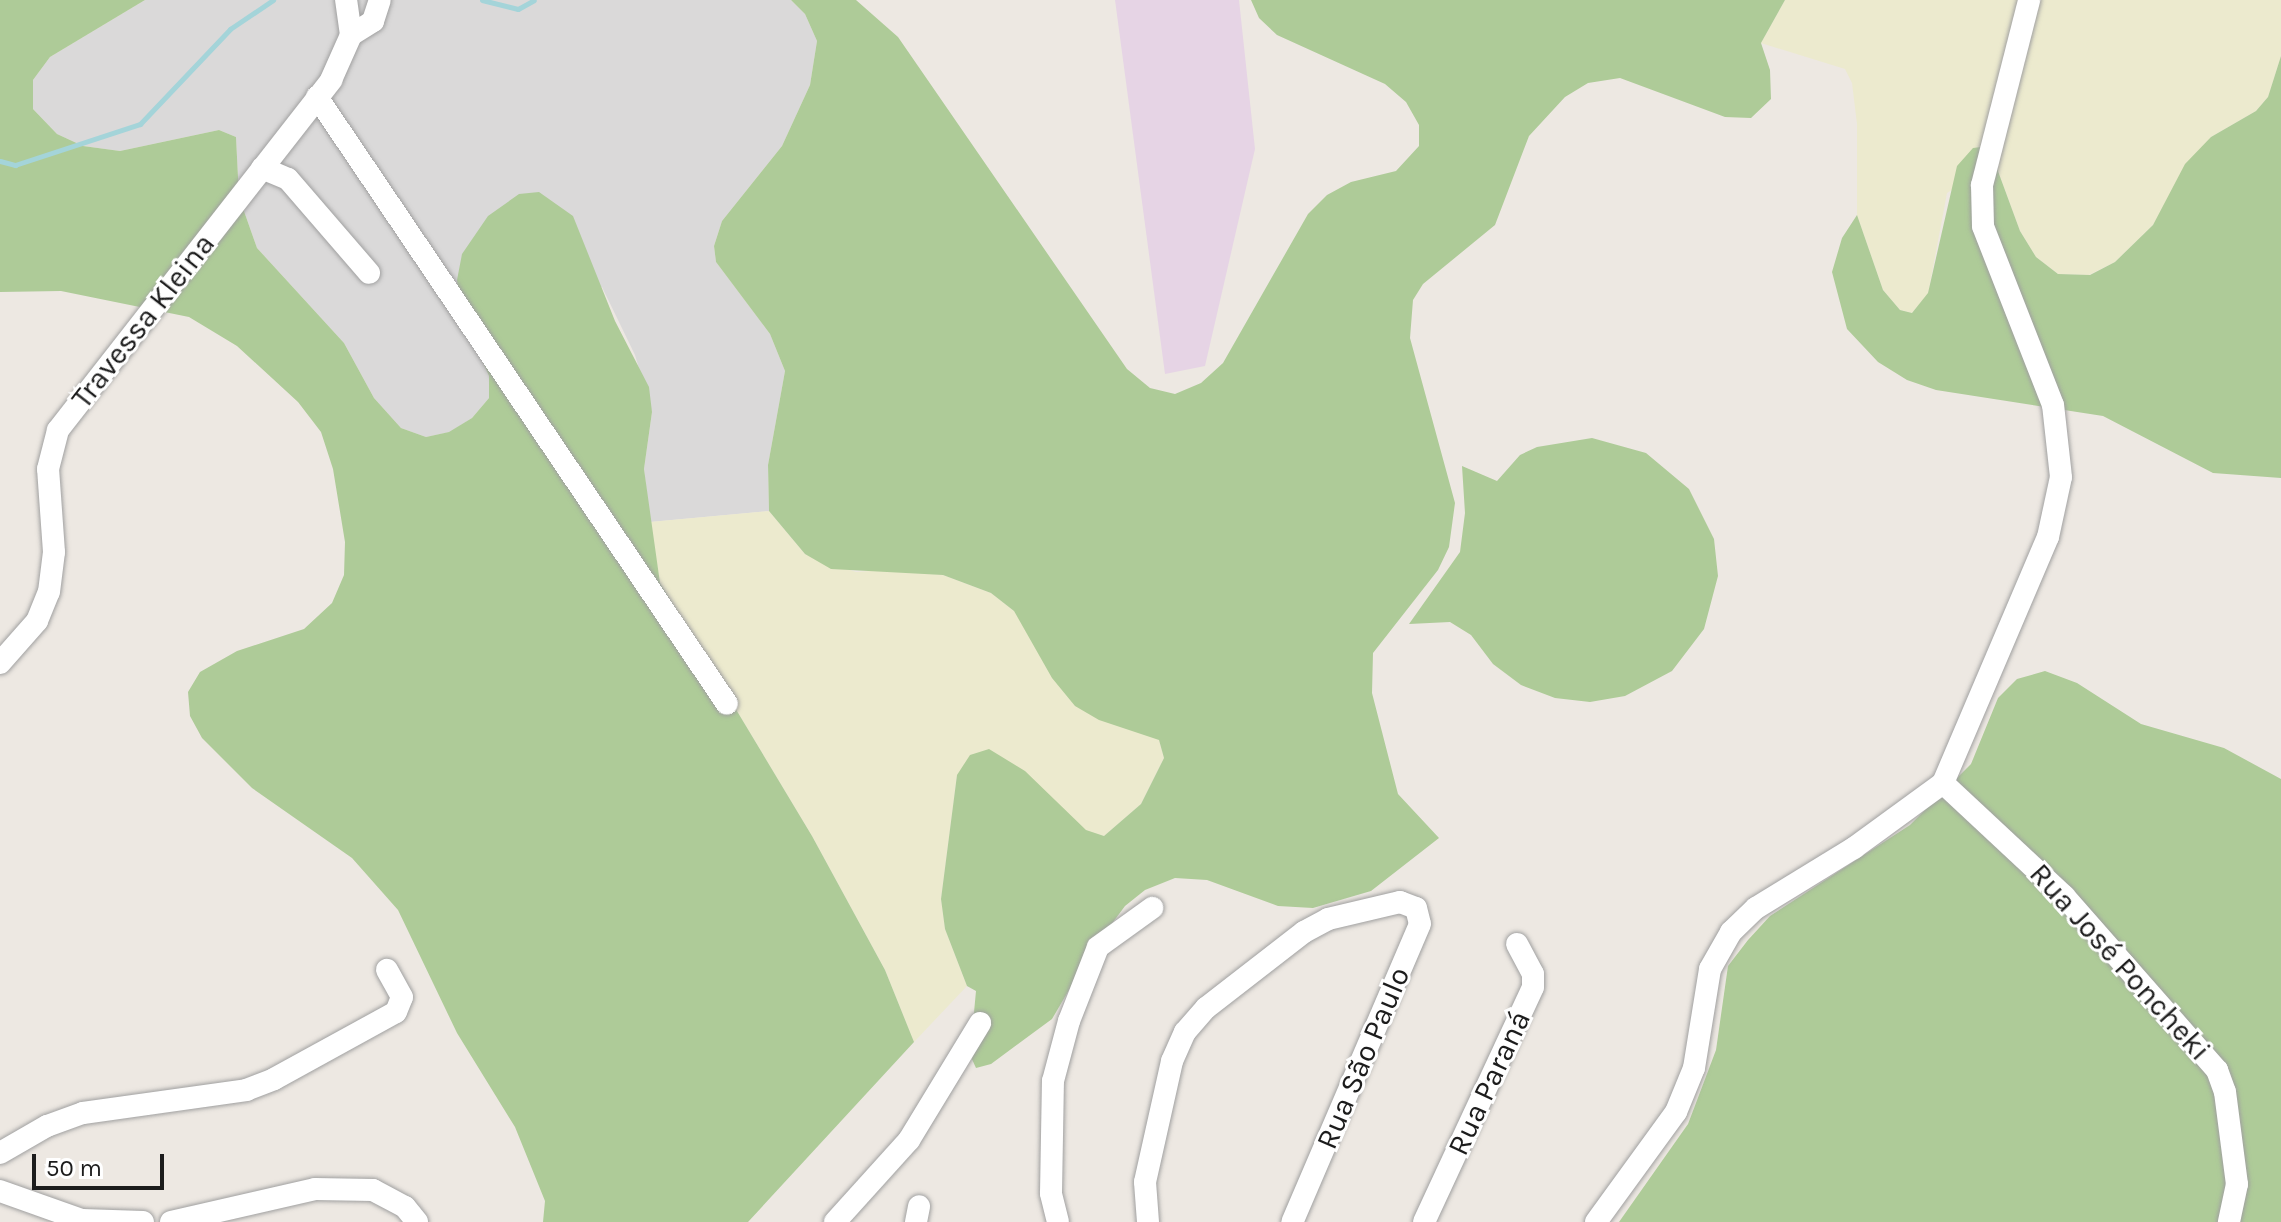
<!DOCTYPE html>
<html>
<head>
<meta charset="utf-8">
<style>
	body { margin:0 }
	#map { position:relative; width:2281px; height:1222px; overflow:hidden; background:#ede8e2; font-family:Karla,sans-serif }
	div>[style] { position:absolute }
	.residential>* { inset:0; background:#dad9d9 }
	.industrial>* { inset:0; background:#e6d4e5 }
	.farmland>* { inset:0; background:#eceace }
	.forest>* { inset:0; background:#aecb98 }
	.stream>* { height:5px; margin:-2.5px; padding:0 2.5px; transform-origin:2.5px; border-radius:2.5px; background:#a4d4d9 }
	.roads { filter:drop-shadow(0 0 2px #a0a0a0) drop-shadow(0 0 2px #a0a0a0) }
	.street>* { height:22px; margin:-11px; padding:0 11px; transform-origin:11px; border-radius:11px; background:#fff }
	span { translate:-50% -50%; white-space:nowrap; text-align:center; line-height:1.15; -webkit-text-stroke:6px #fff; paint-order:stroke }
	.street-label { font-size:30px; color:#1c1c1c }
	.scale { position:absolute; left:32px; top:1154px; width:132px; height:36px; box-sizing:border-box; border:4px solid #1c1c1c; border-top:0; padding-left:10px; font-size:24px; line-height:28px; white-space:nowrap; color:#1c1c1c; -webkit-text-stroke:6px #fff; paint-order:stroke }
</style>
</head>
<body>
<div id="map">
	<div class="residential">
		<div style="clip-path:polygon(145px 0,791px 0,805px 14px,817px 41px,810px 85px,782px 146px,722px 221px,714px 246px,716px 262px,770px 334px,785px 371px,768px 465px,769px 511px,650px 522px,644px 469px,652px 412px,635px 355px,602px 287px,461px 313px,489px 376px,489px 398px,472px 418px,450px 432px,426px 437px,401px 428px,374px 398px,344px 343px,257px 248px,239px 197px,236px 137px,219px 130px,120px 151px,83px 146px,57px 134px,33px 109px,33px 80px,50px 57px)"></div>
	</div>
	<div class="industrial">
		<div style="clip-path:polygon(1115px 0,1239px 0,1255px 149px,1205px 366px,1165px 374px)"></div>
	</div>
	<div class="farmland">
		<div style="clip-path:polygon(1785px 0,2281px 0,2281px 56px,2268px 97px,2256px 111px,2211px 137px,2153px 225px,2115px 262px,2089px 275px,2058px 274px,2036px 257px,2020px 231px,1995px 163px,1947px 193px,1928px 294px,1912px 313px,1900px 310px,1883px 290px,1857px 215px,1857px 124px,1852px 83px,1845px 69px,1761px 43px)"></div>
		<div style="clip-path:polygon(769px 511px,805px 554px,856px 572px,895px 569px,943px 575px,991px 593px,1014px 611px,1030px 636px,1159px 740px,1164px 758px,1141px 804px,1104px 836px,1086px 831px,1064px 811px,957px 775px,941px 899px,945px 929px,967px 986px,914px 1042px,885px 970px,812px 836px,660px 583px,650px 522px)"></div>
	</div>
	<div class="forest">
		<div style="clip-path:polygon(0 0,145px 0,50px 57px,33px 80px,33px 109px,57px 134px,83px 146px,120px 151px,219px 130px,236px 137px,239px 197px,257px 248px,344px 343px,374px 398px,401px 428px,426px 437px,449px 432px,472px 418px,489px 398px,489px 376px,461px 313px,457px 280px,462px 254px,488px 216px,519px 194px,539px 192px,573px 216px,615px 321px,649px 387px,652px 412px,644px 469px,660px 583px,812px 836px,885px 970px,914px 1042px,748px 1222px,543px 1222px,545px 1201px,515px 1127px,457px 1033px,398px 910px,352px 858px,252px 788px,202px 738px,190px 716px,188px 692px,200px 672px,237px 651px,304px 629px,332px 603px,344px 575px,345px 542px,333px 469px,321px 432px,298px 402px,237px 346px,189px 317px,61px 291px,0 292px)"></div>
		<div style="clip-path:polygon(791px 0,856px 0,898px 37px,1127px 369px,1150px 388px,1175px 394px,1201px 383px,1223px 363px,1308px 214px,1327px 195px,1351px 182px,1396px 171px,1419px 146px,1419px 125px,1406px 102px,1385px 84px,1277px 35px,1259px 18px,1251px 0,1785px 0,1761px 43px,1770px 70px,1771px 99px,1751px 118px,1725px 117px,1620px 78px,1588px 83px,1565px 97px,1529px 136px,1495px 225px,1423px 284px,1413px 300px,1410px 338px,1455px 503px,1449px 547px,1438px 570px,1373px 653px,1372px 693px,1398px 794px,1439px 838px,1371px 891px,1313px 908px,1278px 906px,1207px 880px,1175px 878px,1145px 890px,1125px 906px,1093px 949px,1052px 1019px,991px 1064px,976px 1068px,970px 1055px,976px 991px,967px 986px,945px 929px,941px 899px,957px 775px,970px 755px,989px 749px,1025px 771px,1086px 830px,1104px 836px,1141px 804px,1164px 758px,1159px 740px,1099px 720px,1075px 706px,1052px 678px,1014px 611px,991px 593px,943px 575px,831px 569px,805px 554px,769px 511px,768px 465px,785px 371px,770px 334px,716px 262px,714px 246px,722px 221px,782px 146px,810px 85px,817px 41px,805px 14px)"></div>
		<div style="clip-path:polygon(2281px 56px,2281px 478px,2213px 473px,2103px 416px,1936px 390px,1907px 380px,1878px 362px,1847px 329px,1832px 272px,1842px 238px,1857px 215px,1883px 290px,1900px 310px,1912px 313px,1928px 293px,1957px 166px,1973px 148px,1981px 147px,1995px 163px,2020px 231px,2036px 257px,2058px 274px,2090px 275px,2115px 262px,2153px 225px,2185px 164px,2211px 137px,2256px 111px,2268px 97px)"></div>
		<div style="clip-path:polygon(1592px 438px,1646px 453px,1689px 489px,1714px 539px,1718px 576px,1704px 629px,1672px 671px,1625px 696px,1590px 702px,1555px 698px,1521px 685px,1493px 664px,1471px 635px,1450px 622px,1409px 624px,1460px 552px,1465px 513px,1462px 466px,1497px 481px,1520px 455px,1537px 447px)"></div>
		<div style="clip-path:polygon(2045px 671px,2077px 683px,2141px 724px,2224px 748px,2281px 779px,2281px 1222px,1619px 1222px,1688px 1124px,1716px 1050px,1728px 966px,1748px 940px,1770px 916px,1910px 825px,1971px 764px,1998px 698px,2017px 679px)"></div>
	</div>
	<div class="stream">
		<div style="left:482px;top:0;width:37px;rotate:14deg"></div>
		<div style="left:518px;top:9px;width:18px;rotate:-29deg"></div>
		<div style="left:0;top:161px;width:16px;rotate:15deg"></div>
		<div style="left:15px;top:165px;width:132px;rotate:-18.2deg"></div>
		<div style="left:140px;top:124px;width:131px;rotate:-46.5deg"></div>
		<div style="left:230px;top:29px;width:52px;rotate:-34deg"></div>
	</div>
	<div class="roads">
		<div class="street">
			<div style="left:351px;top:35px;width:26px;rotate:-32deg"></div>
			<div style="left:373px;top:21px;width:22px;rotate:-72deg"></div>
			<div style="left:317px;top:97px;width:732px;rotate:55.96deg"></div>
			<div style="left:262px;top:168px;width:28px;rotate:23deg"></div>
			<div style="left:288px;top:179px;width:124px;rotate:49.2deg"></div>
			<div style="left:0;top:663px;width:56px;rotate:-48.6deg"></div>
			<div style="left:37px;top:621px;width:31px;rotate:-68deg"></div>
			<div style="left:49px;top:592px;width:40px;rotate:-82.9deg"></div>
			<div style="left:54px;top:552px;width:83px;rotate:-94.1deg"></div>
			<div style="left:48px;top:469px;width:40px;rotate:-75.6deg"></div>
			<div style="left:58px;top:430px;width:444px;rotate:-52deg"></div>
			<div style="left:331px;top:80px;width:49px;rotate:-66deg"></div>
			<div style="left:351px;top:35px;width:35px;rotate:-98deg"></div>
			<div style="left:1943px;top:783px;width:166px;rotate:43deg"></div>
			<div style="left:2064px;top:896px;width:232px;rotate:48.7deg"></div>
			<div style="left:2217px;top:1070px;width:23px;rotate:70deg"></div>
			<div style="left:2225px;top:1092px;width:93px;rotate:82.6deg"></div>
			<div style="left:2237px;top:1184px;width:39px;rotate:102deg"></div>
			<div style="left:0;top:1153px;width:54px;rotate:-29.9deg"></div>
			<div style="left:47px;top:1126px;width:38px;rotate:-20deg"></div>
			<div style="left:83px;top:1113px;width:165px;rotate:-8deg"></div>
			<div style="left:246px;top:1090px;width:30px;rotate:-21deg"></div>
			<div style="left:274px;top:1079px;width:139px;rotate:-28.8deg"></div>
			<div style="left:396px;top:1012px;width:16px;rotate:-68deg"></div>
			<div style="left:402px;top:997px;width:31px;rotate:-119deg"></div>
			<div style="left:0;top:1191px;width:87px;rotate:19.5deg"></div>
			<div style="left:82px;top:1220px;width:61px;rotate:1.9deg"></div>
			<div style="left:171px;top:1222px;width:148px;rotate:-12.9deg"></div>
			<div style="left:315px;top:1189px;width:58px;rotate:1deg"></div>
			<div style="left:373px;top:1190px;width:36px;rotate:28deg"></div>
			<div style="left:405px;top:1207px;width:19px;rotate:51deg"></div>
			<div style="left:835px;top:1222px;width:110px;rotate:-47.9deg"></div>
			<div style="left:909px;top:1140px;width:137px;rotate:-58.7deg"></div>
			<div style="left:916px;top:1222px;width:16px;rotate:-79deg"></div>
			<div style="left:1058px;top:1222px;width:30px;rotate:-104deg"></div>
			<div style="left:1051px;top:1193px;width:112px;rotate:-89deg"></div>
			<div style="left:1053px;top:1081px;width:62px;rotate:-75.1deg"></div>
			<div style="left:1069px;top:1021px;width:79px;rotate:-68.6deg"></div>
			<div style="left:1098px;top:947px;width:67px;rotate:-35.8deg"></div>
			<div style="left:1148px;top:1222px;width:40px;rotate:-94.3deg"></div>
			<div style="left:1145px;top:1182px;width:124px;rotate:-77.4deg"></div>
			<div style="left:1172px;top:1061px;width:32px;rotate:-66deg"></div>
			<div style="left:1185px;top:1032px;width:32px;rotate:-49deg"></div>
			<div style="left:1206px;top:1008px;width:124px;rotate:-37.8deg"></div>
			<div style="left:1304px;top:932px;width:27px;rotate:-28deg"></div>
			<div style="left:1328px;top:919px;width:74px;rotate:-13.3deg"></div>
			<div style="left:1400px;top:902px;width:17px;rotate:21deg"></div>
			<div style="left:1416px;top:908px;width:16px;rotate:76deg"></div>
			<div style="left:1420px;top:924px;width:324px;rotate:113.2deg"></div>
			<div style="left:1424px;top:1222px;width:259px;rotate:-65.1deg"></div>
			<div style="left:1533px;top:987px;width:13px;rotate:-90deg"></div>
			<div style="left:1533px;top:974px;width:34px;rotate:-118deg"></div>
			<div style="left:1596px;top:1222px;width:136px;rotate:-54deg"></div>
			<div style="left:1676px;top:1112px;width:48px;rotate:-67.8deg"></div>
			<div style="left:1694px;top:1068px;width:100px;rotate:-80.8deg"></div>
			<div style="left:1710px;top:969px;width:43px;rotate:-60.4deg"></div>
			<div style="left:1731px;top:932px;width:35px;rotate:-44deg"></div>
			<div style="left:1756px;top:908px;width:115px;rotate:-31.5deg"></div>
			<div style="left:1854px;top:848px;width:110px;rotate:-36.1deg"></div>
			<div style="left:1943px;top:783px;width:267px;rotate:-66.9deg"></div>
			<div style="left:2048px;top:537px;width:61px;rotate:-77.8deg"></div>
			<div style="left:2061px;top:477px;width:72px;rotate:-96.3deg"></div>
			<div style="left:2053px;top:405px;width:192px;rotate:-111.4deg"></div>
			<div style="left:1983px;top:226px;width:41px;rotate:-91.4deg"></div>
			<div style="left:1982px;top:185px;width:191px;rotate:-75.7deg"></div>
		</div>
	</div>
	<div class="street-label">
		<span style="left:143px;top:321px;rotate:-52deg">Travessa Kleina</span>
		<span style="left:2120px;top:962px;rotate:48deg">Rua José Poncheki</span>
		<span style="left:1363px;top:1058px;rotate:-67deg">Rua São Paulo</span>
		<span style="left:1489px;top:1083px;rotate:-65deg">Rua Paraná</span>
	</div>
	<div class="scale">50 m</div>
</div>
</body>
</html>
